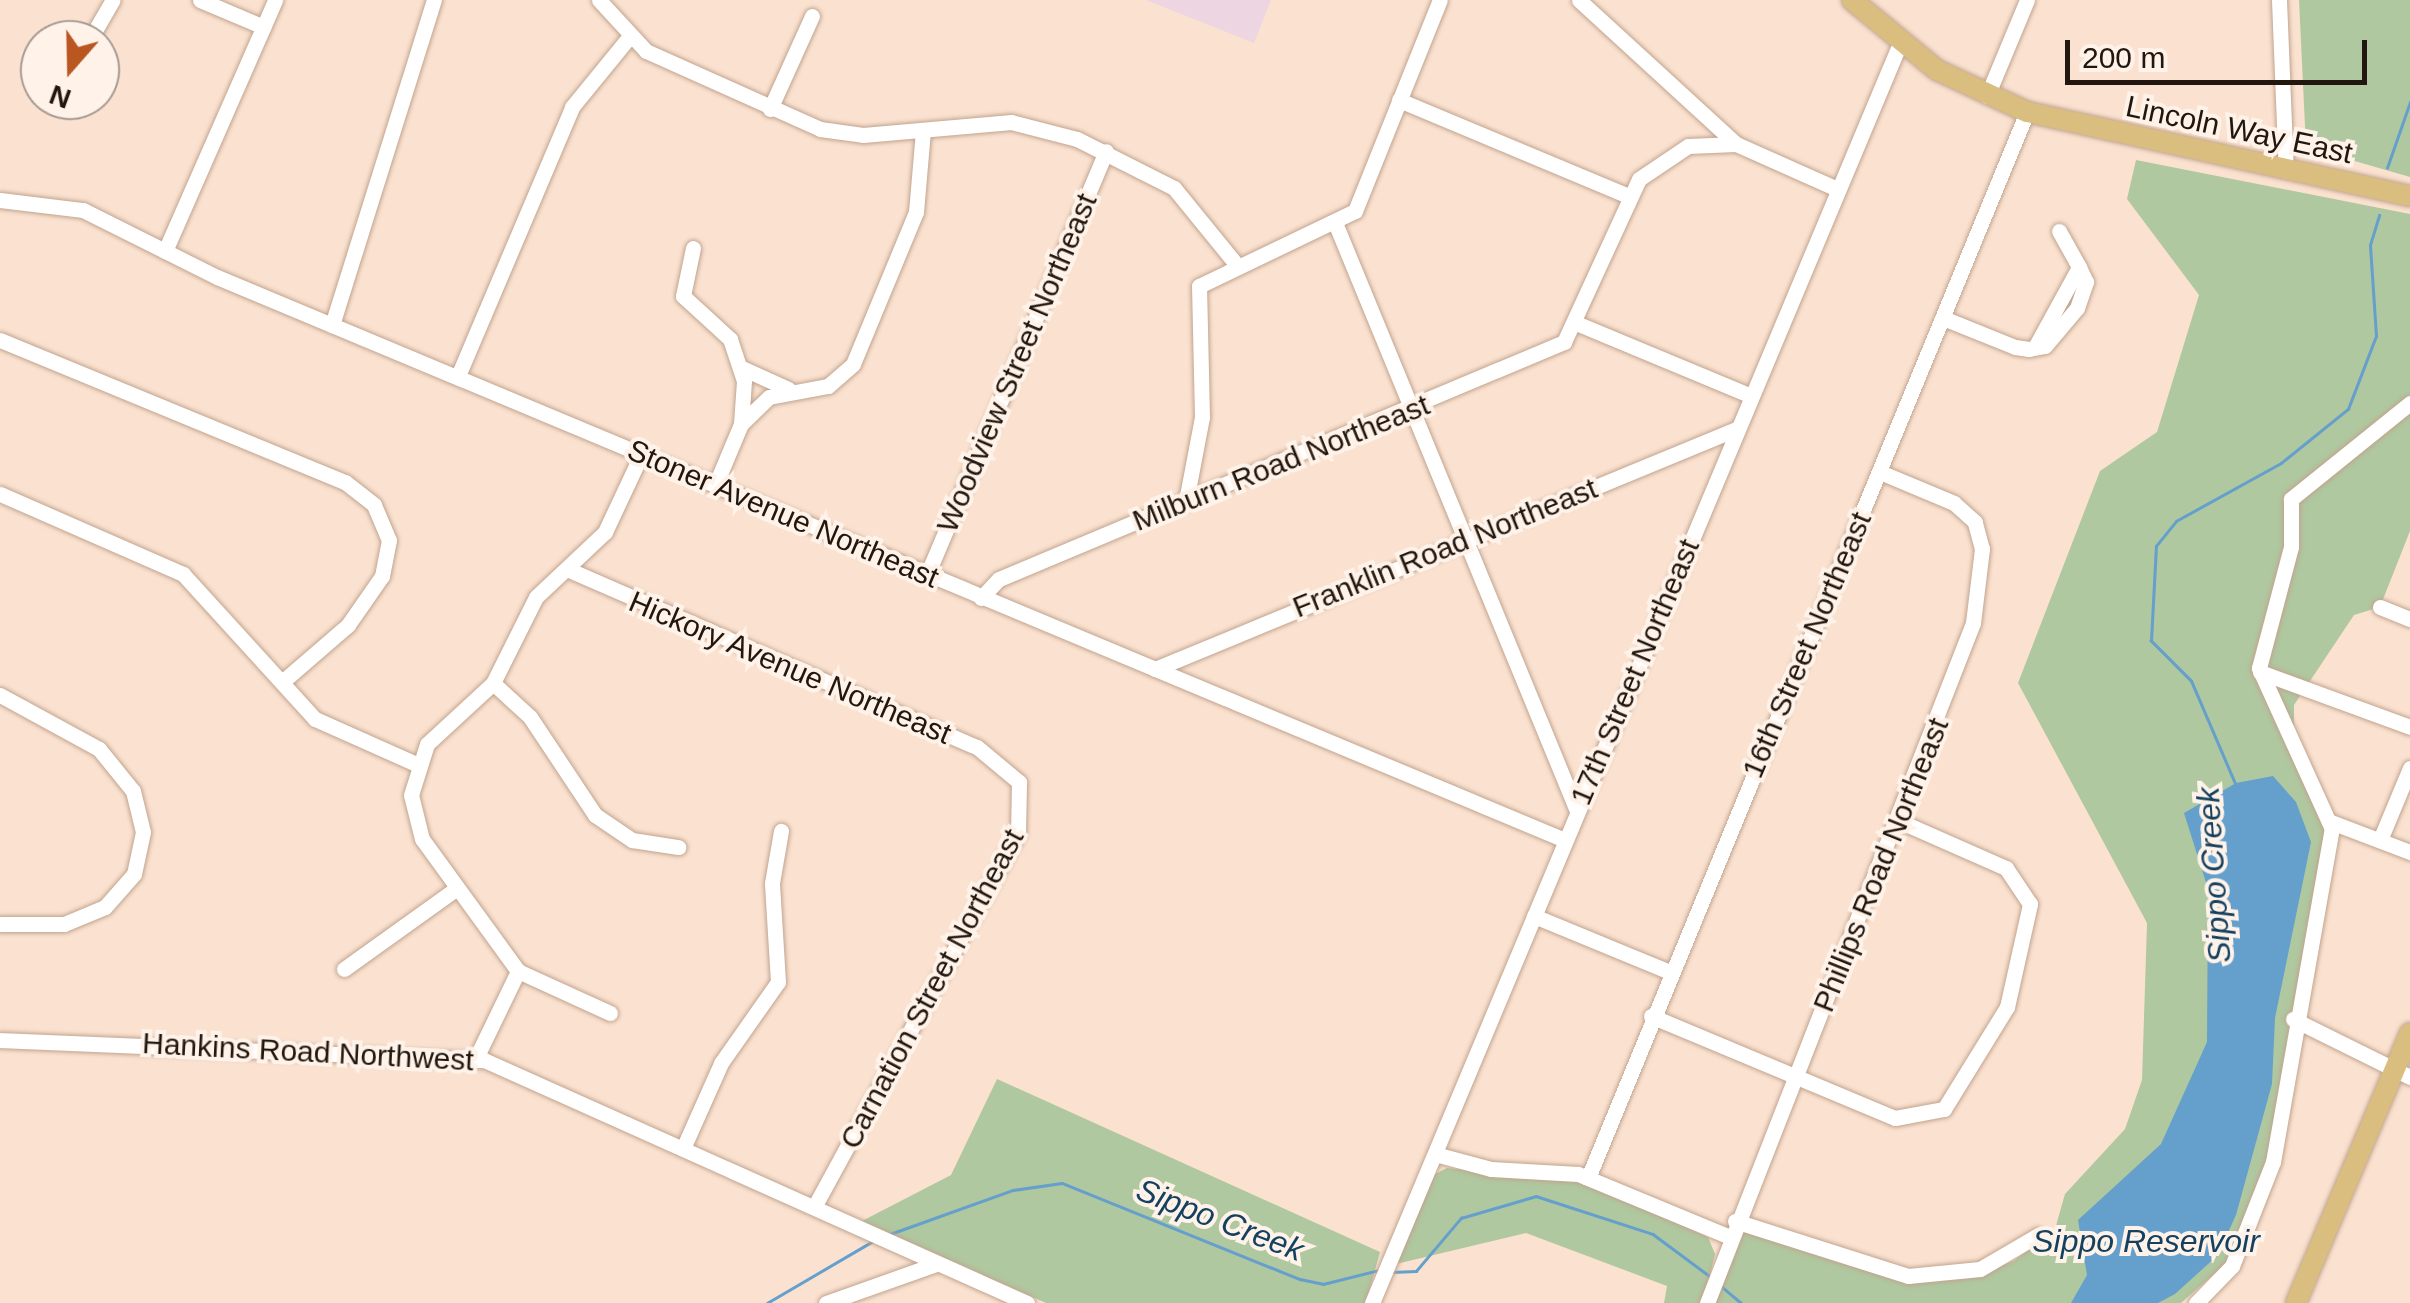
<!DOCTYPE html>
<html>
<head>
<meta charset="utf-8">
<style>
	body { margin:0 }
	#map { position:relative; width:2410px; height:1303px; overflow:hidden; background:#fbe2d0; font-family:Arial,sans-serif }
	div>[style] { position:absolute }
	.commercial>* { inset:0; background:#edd6e1 }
	.green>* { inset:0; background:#afc8a0 }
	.water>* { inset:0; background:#659fcc }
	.stream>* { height:2.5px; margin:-1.25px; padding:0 1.25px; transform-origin:1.25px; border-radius:1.25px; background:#659fcc }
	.roads { filter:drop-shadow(0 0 2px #c1a48f) drop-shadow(0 0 2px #c1a48f) }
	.minor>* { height:15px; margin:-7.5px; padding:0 7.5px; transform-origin:7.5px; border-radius:7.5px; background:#fff }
	.major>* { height:20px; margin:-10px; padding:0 10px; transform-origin:10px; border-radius:10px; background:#d9be80 }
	span { translate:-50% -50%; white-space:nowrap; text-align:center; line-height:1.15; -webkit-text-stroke:8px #fef2e9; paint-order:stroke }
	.street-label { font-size:30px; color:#21170f }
	.water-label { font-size:32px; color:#144160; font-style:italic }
	.north { position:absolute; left:20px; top:20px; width:100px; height:100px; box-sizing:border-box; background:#fef2e9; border:2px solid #a69a92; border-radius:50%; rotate:200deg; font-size:28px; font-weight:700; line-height:40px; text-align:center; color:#21170f }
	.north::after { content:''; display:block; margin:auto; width:35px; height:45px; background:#ba5721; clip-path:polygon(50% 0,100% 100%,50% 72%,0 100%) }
	.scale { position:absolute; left:2065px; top:40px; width:302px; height:45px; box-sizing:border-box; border:5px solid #21170f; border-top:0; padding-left:12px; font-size:30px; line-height:35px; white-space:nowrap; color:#21170f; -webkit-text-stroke:8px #fef2e9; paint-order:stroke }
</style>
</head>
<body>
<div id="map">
	<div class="commercial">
		<div style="clip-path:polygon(1146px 0,1271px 0,1254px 43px)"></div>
	</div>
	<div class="green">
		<div style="clip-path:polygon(2299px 0,2410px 0,2410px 177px,2306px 147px)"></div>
		<div style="clip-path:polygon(2136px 160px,2410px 214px,2410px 531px,2380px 607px,2354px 615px,2294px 705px,2294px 743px,2326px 831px,2270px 1155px,2230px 1260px,2181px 1303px,1714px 1303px,1743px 1231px,1908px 1278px,1967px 1279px,2014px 1261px,2055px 1229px,2065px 1194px,2125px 1129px,2142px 1080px,2147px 923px,2018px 683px,2100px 471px,2157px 432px,2199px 295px,2127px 199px)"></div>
		<div style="clip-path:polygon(997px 1079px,1380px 1252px,1366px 1303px,1046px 1303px,862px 1221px,951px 1175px)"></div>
		<div style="clip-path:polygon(1447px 1168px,1582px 1182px,1708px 1237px,1715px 1254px,1703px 1303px,1664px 1303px,1667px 1286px,1526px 1233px,1396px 1264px,1433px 1175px)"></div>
	</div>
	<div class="water">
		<div style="clip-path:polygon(2273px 776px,2296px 802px,2311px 842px,2275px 1018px,2272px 1084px,2236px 1215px,2218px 1255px,2175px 1294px,2158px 1303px,2071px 1303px,2087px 1275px,2078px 1220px,2161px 1144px,2207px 1042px,2208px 889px,2184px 813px,2236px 783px)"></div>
	</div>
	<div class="stream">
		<div style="left:2387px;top:168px;width:70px;rotate:-70.8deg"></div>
		<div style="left:2236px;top:786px;width:114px;rotate:-113.2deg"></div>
		<div style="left:2191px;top:681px;width:57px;rotate:-135deg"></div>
		<div style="left:2151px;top:641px;width:95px;rotate:-87deg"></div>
		<div style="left:2156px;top:546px;width:32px;rotate:-51deg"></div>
		<div style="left:2176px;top:521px;width:120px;rotate:-28.9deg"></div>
		<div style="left:2281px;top:463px;width:86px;rotate:-38.9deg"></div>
		<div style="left:2348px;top:409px;width:78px;rotate:-69deg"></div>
		<div style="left:2376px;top:336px;width:91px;rotate:-93.8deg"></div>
		<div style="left:2370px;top:245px;width:31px;rotate:-73deg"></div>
		<div style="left:890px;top:1234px;width:131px;rotate:-19.7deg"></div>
		<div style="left:1013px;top:1190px;width:49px;rotate:-8.1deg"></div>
		<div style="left:1062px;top:1183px;width:257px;rotate:22deg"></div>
		<div style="left:1300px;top:1279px;width:24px;rotate:12deg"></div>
		<div style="left:1323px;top:1284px;width:58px;rotate:-14deg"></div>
		<div style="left:1391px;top:1272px;width:25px;rotate:-2deg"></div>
		<div style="left:1416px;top:1271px;width:70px;rotate:-49.7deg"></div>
		<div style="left:1461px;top:1218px;width:78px;rotate:-16.3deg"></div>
		<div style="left:1536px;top:1196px;width:123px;rotate:18deg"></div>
		<div style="left:1653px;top:1234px;width:72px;rotate:36.6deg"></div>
		<div style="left:1721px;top:1286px;width:26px;rotate:40deg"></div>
		<div style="left:767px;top:1303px;width:123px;rotate:-30.3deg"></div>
	</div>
	<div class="roads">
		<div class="minor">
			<div style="left:200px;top:0;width:69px;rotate:22.9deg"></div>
			<div style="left:599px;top:0;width:69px;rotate:47.3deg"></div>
			<div style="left:646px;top:51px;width:191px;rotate:24.1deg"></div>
			<div style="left:820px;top:129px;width:43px;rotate:7.9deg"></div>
			<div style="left:863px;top:135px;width:149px;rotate:-5deg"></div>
			<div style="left:1011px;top:122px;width:68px;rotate:14.4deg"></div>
			<div style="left:1077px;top:139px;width:109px;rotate:26.8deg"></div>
			<div style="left:1174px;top:188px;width:98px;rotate:50.8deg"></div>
			<div style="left:1579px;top:0;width:213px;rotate:42.5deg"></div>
			<div style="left:1736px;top:144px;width:111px;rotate:24deg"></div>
			<div style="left:2279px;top:0;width:171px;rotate:87.7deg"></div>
			<div style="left:93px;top:34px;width:39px;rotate:-60deg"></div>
			<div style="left:1987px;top:96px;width:104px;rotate:-67.4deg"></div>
			<div style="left:1399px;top:100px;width:249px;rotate:22.7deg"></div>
			<div style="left:770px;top:109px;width:102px;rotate:-65.7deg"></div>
			<div style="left:0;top:200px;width:84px;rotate:6.9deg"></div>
			<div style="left:83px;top:210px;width:150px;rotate:26.6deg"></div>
			<div style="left:217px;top:277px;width:1461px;rotate:22.67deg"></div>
			<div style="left:1336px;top:225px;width:634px;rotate:67.64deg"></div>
			<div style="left:2059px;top:231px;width:41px;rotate:60.9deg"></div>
			<div style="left:693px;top:248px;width:49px;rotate:101.8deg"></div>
			<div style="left:683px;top:296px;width:64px;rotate:42.5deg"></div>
			<div style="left:730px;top:339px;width:44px;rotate:71.6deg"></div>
			<div style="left:744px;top:381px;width:43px;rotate:94deg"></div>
			<div style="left:741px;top:424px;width:67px;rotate:112.8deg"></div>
			<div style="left:165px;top:251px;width:274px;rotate:-66.3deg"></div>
			<div style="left:1943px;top:318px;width:78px;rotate:21.9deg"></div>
			<div style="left:2015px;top:347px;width:14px;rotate:8deg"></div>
			<div style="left:2029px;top:349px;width:16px;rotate:-11deg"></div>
			<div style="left:2045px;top:346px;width:50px;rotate:-49.9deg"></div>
			<div style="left:2077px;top:308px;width:28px;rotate:-71deg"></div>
			<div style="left:2086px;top:282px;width:17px;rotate:-115deg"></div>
			<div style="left:2079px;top:267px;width:91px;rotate:118.8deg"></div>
			<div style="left:1576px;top:323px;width:190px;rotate:22.6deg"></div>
			<div style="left:332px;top:325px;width:341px;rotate:-72.6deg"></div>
			<div style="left:0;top:340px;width:373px;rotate:22.4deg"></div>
			<div style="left:345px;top:482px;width:37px;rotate:38deg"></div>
			<div style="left:374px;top:505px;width:38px;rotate:67deg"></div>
			<div style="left:389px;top:540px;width:37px;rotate:101deg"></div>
			<div style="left:382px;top:576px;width:60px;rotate:124.8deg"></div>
			<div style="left:348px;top:625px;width:87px;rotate:139.2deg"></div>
			<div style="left:742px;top:368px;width:51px;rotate:24.5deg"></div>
			<div style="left:458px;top:376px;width:292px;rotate:-67deg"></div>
			<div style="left:572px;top:107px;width:90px;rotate:-50.8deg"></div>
			<div style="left:741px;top:424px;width:39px;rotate:-44deg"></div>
			<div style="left:769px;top:397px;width:60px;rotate:-10.6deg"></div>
			<div style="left:828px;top:386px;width:33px;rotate:-41deg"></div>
			<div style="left:853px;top:364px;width:165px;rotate:-67.5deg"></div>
			<div style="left:916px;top:212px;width:82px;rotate:-85.1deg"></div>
			<div style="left:0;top:494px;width:200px;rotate:23.6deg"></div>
			<div style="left:183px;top:574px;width:196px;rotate:47.7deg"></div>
			<div style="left:315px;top:719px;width:111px;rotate:24deg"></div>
			<div style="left:1186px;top:501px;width:86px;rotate:-79.2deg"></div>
			<div style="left:1202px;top:417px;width:131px;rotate:-91.3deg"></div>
			<div style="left:1199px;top:286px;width:173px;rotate:-25.7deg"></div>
			<div style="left:1355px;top:211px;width:227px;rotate:-68.1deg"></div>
			<div style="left:567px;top:569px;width:447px;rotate:23.5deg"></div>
			<div style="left:977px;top:747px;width:55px;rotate:39.8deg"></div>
			<div style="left:1019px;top:782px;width:51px;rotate:91.1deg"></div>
			<div style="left:1018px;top:833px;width:425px;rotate:118.6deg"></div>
			<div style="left:927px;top:575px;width:460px;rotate:-67.1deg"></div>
			<div style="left:981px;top:598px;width:26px;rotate:-47deg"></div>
			<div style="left:999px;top:579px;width:613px;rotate:-22.76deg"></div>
			<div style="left:1564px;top:342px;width:179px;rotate:-65.3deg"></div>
			<div style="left:1639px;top:179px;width:59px;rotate:-34deg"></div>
			<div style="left:1688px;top:146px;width:48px;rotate:-2.4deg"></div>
			<div style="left:2380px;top:607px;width:32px;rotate:22deg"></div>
			<div style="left:1155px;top:669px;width:629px;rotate:-22.44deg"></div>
			<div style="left:2260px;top:672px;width:160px;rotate:20.1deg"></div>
			<div style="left:493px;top:683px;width:50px;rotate:42.6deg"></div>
			<div style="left:530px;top:717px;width:118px;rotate:56.4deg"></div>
			<div style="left:595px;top:815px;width:45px;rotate:34deg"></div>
			<div style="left:632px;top:840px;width:47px;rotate:8.7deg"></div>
			<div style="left:0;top:695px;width:113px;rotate:28.6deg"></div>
			<div style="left:99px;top:749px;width:54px;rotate:51deg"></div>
			<div style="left:133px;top:791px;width:42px;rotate:76.3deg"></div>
			<div style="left:143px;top:832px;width:43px;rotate:102.1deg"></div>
			<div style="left:134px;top:874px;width:44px;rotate:131.3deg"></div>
			<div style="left:105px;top:907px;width:44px;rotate:157.5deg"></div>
			<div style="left:64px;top:924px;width:64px;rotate:180deg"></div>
			<div style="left:2331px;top:822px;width:85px;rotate:20.8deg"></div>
			<div style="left:2380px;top:840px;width:78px;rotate:-67.4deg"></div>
			<div style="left:1534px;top:916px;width:147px;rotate:22.4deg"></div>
			<div style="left:344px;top:969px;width:139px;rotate:-35.6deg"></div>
			<div style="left:610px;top:1013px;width:101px;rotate:-155.5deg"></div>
			<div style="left:518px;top:971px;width:163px;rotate:-126deg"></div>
			<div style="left:422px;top:839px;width:45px;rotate:-104deg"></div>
			<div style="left:411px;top:795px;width:53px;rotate:-72.6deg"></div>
			<div style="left:427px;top:744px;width:90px;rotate:-42.7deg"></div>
			<div style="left:493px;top:683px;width:96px;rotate:-63.4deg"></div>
			<div style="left:536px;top:597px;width:95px;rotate:-43.3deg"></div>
			<div style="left:605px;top:532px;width:85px;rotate:-64.9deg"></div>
			<div style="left:1651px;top:1016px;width:264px;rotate:22.7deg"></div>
			<div style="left:1895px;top:1118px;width:50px;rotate:-10.4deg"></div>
			<div style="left:1944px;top:1109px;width:120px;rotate:-58.3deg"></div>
			<div style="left:2007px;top:1007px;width:106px;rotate:-77.4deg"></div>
			<div style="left:2030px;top:904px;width:43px;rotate:-123.7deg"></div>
			<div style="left:2006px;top:868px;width:117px;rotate:-156.3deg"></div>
			<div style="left:2293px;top:1019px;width:131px;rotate:26.4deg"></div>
			<div style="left:0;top:1040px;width:484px;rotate:2.4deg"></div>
			<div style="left:484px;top:1060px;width:595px;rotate:24.11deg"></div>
			<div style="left:476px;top:1058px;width:97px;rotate:-64.2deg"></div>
			<div style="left:685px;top:1144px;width:89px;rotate:-66deg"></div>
			<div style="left:721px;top:1063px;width:99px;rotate:-54.9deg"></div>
			<div style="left:778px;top:982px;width:99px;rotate:-93.5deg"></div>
			<div style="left:772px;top:883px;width:53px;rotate:-80.2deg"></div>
			<div style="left:1435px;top:1154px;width:58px;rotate:15deg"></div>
			<div style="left:1491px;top:1169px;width:87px;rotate:3.3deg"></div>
			<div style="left:1578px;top:1174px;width:162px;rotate:22.5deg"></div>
			<div style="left:1588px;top:1178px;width:1153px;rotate:-67.62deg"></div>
			<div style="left:1735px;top:1221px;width:182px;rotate:17.6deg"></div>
			<div style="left:1908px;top:1276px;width:72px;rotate:-5.6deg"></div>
			<div style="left:1980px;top:1269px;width:67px;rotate:-30.4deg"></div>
			<div style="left:826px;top:1303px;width:117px;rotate:-19.5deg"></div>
			<div style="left:1372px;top:1303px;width:1366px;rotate:-67.26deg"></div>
			<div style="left:1707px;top:1303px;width:730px;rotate:-68.64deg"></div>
			<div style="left:1973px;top:623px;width:75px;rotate:-83.1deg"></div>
			<div style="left:1982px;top:549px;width:28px;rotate:-105deg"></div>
			<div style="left:1975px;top:522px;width:28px;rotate:-138deg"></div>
			<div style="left:1954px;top:503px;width:80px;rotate:-157.3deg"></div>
			<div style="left:2196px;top:1303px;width:52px;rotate:-45.8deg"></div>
			<div style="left:2232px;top:1266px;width:112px;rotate:-68.5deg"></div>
			<div style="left:2273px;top:1162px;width:338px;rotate:-80deg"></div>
			<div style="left:2332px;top:829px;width:177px;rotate:-114.4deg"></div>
			<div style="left:2259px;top:668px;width:125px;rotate:-75.2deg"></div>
			<div style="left:2291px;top:547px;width:48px;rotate:-90deg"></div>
			<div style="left:2291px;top:499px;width:153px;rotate:-38.9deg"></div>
		</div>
		<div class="major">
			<div style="left:1852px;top:0;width:110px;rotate:39.5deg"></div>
			<div style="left:1937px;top:70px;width:99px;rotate:25deg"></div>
			<div style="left:2027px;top:112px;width:392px;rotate:12.4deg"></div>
			<div style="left:2296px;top:1303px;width:293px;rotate:-67.1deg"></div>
		</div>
	</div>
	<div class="street-label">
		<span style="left:2239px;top:130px;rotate:12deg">Lincoln Way East</span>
		<span style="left:1017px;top:363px;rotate:-67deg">Woodview Street Northeast</span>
		<span style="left:1281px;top:463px;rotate:-22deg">Milburn Road Northeast</span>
		<span style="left:783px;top:514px;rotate:23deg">Stoner Avenue Northeast</span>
		<span style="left:1445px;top:548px;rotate:-22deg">Franklin Road Northeast</span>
		<span style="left:1807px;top:645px;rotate:-67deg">16th Street Northeast</span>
		<span style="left:790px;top:668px;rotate:23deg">Hickory Avenue Northeast</span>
		<span style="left:1635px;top:672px;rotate:-67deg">17th Street Northeast</span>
		<span style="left:1881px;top:865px;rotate:-68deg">Phillips Road Northeast</span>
		<span style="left:932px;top:989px;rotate:-62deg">Carnation Street Northeast</span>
		<span style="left:308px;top:1052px;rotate:3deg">Hankins Road Northwest</span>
	</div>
	<div class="water-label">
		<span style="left:2214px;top:875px;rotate:-94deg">Sippo Creek</span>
		<span style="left:1220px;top:1220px;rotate:21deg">Sippo Creek</span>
		<span style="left:2146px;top:1241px">Sippo Reservoir</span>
	</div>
	<div class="north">N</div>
	<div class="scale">200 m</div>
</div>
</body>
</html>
